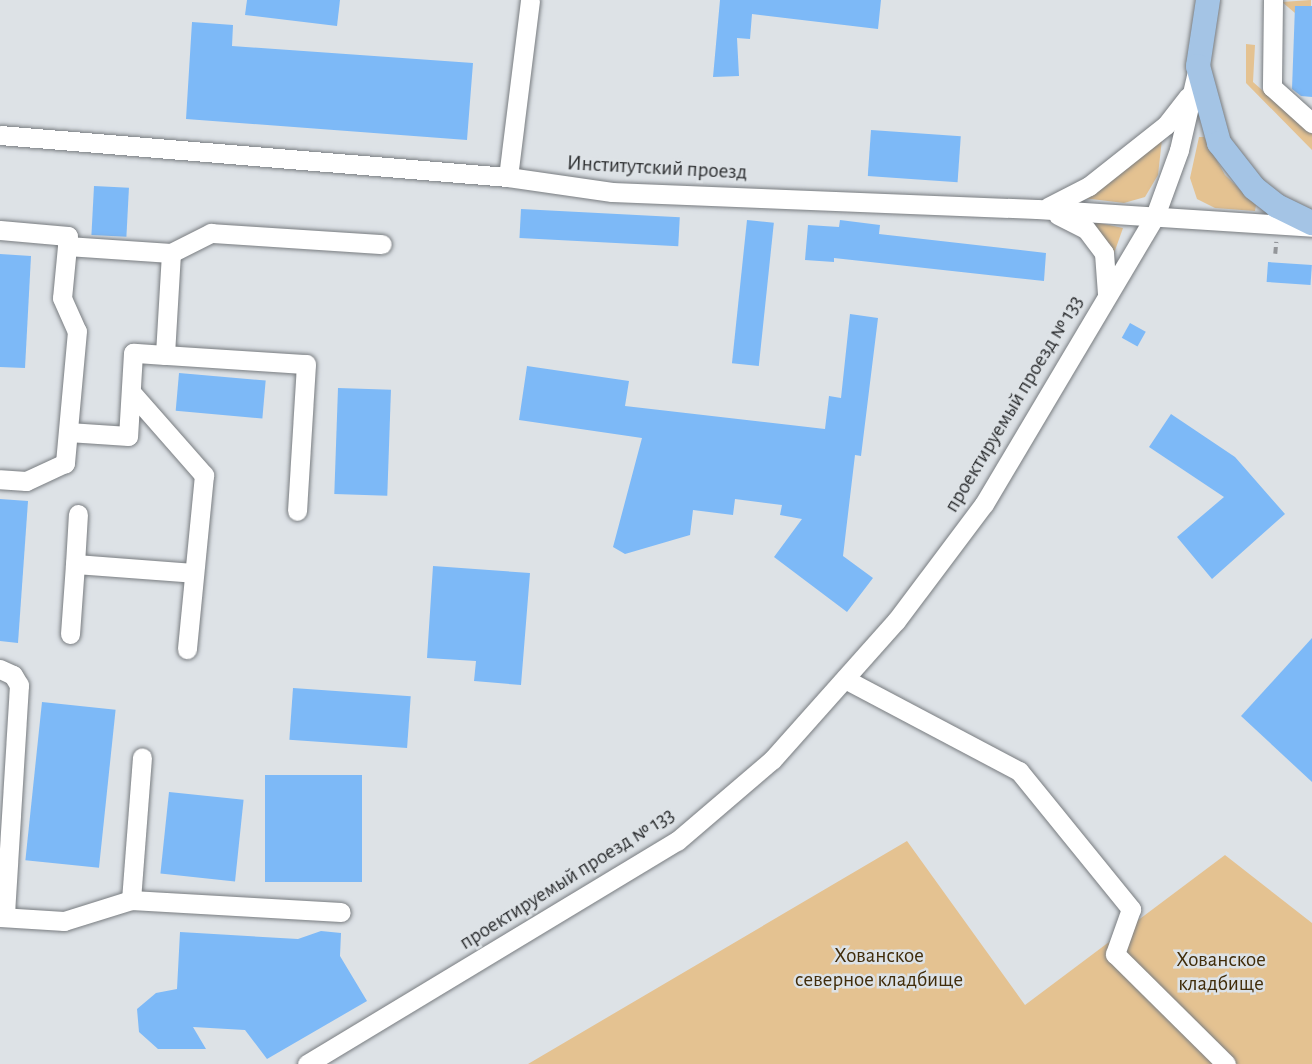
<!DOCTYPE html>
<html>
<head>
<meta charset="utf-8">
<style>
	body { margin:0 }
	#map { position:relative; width:1312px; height:1064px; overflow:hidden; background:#dde2e6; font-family:"Alegreya Sans",sans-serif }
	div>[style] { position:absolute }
	.green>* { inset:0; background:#e4c291 }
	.building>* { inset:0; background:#7db9f7; transform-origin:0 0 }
	.path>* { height:3.5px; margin-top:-1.75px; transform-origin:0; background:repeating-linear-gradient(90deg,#93969a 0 7px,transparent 0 10.5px) }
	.roads { filter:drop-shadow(0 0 2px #787c80) drop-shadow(0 0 2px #787c80) }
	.minor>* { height:19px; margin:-9.5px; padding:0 9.5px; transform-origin:9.5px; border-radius:9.5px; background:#fff }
	.major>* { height:24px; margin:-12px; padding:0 12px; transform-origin:12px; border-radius:12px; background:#a4c4e5 }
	span { translate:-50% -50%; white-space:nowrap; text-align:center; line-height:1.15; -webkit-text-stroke:5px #dde2e6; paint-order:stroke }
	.street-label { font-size:21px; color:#2d2f31 }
	.park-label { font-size:21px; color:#402c0a }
</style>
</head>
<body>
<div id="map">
	<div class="green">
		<div style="clip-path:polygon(1311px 0,1311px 6px,1295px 6px,1295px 13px,1282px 2px)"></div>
		<div style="clip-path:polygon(1246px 44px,1255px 45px,1253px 82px,1312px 134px,1312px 150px,1246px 83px)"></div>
		<div style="clip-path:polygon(1199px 137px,1204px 137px,1225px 175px,1256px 205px,1255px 211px,1215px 208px,1197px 199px,1190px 178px)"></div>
		<div style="clip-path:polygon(1162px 139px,1158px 175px,1145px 197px,1124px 203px,1083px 198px)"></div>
		<div style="clip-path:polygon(1090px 221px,1123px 228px,1112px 259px)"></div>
		<div style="clip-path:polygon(907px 841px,1025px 1005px,1225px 855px,1312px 923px,1312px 1064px,528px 1064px)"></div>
	</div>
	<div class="building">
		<div style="clip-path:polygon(247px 0,340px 0,337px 26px,245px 15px)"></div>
		<div style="clip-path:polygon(720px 0,881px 0,878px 29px,752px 14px,750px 39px,737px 38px,739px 76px,713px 77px)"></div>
		<div style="clip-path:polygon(1295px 6px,1312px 6px,1312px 97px,1301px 96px,1292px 89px)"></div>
		<div style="clip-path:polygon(192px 22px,233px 25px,232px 46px,473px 63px,467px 140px,186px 119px)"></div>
		<div style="left:871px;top:130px;width:90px;height:46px;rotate:4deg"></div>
		<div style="left:94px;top:186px;width:35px;height:49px;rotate:3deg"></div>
		<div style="left:521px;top:209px;width:159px;height:29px;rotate:3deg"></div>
		<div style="left:747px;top:220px;width:27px;height:144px;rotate:6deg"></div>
		<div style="clip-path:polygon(840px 220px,880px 225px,879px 234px,1046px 253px,1044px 281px,834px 258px,834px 262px,805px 260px,808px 225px,839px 227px)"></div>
		<div style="clip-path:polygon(0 254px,31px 256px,25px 368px,0 367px)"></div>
		<div style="left:1268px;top:262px;width:44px;height:20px;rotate:4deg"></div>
		<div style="clip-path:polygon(850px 314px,878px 318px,861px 456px,855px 455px,843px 556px,873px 578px,847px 612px,774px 557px,802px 519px,780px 515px,782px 505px,735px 499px,733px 515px,693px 510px,690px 535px,625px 554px,613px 547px,642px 438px,519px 420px,527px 366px,629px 381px,625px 406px,825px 429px,829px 396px,841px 398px)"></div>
		<div style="left:1130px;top:323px;width:18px;height:17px;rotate:29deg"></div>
		<div style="left:179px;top:373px;width:87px;height:38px;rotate:5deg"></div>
		<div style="left:338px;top:388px;width:53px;height:106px;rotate:2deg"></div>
		<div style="clip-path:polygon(1171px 414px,1235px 457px,1285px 514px,1212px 579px,1177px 537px,1224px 497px,1149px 447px)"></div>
		<div style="clip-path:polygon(0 499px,28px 501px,18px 643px,0 641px)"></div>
		<div style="clip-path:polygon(433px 566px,530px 573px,521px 685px,474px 681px,476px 661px,427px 658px)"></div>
		<div style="clip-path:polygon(1312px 638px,1312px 782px,1241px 716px)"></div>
		<div style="left:293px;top:688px;width:118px;height:52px;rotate:4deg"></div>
		<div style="left:42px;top:702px;width:74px;height:159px;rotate:6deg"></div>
		<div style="left:265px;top:775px;width:97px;height:107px"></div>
		<div style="left:169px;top:792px;width:75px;height:82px;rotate:6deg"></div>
		<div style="clip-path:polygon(321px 931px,341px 933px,340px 956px,367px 1001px,267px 1059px,245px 1030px,193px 1027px,206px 1049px,158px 1049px,139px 1032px,137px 1009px,156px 993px,177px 989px,180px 932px,298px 939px)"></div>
	</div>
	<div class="path">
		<div style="left:1275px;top:254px;width:12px;rotate:-85deg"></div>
	</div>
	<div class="roads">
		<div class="minor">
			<div style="left:1273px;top:0;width:87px;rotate:90.7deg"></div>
			<div style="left:1272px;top:87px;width:54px;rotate:42deg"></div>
			<div style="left:0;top:135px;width:510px;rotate:4.73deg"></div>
			<div style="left:508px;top:177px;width:105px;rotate:8.2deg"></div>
			<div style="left:612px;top:192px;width:425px;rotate:2.3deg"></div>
			<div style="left:1037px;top:209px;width:276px;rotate:3.7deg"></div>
			<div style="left:508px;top:177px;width:178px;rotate:-82.9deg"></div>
			<div style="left:1048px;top:207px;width:46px;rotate:-27.1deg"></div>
			<div style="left:1089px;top:186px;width:98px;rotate:-38.4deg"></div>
			<div style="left:1166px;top:125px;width:36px;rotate:-52deg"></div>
			<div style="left:1058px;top:215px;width:31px;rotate:27deg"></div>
			<div style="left:1086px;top:229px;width:30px;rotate:53deg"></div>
			<div style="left:1104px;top:253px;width:41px;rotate:85.8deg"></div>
			<div style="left:0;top:230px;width:68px;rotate:5deg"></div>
			<div style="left:68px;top:236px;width:62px;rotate:95.5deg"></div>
			<div style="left:62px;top:298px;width:36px;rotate:66deg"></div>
			<div style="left:77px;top:331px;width:133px;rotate:95.2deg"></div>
			<div style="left:65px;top:463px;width:43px;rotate:155.2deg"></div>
			<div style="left:26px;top:481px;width:26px;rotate:-176deg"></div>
			<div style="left:67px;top:246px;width:104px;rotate:3.9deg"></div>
			<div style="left:171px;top:253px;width:102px;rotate:93.4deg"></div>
			<div style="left:165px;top:355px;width:32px;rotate:-176deg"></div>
			<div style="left:133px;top:353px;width:83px;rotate:93.4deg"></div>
			<div style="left:128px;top:436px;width:60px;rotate:-176.2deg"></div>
			<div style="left:171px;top:253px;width:45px;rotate:-26.6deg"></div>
			<div style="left:211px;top:233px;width:171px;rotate:3.7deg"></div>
			<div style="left:165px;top:355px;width:141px;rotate:3.7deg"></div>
			<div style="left:306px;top:364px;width:147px;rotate:93.5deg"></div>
			<div style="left:131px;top:392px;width:111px;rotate:48.7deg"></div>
			<div style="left:204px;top:475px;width:175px;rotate:95.6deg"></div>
			<div style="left:75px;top:564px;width:50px;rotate:-86.6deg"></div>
			<div style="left:70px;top:634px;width:70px;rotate:-85.9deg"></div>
			<div style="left:75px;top:564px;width:119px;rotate:4.3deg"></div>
			<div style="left:0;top:669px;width:14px;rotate:25deg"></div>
			<div style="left:13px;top:675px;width:12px;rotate:59deg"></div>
			<div style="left:19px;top:685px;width:232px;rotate:93.5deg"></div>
			<div style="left:845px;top:679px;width:197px;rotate:27.9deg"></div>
			<div style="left:1019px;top:771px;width:178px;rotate:50.9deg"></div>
			<div style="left:1131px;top:909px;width:48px;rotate:109.6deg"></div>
			<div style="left:1115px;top:954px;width:156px;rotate:44.7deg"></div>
			<div style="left:131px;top:900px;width:143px;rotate:-85.6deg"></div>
			<div style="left:0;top:917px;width:64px;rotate:3.6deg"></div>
			<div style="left:64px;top:921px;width:70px;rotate:-17.4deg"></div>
			<div style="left:131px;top:900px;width:210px;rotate:3.3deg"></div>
			<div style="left:307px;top:1064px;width:432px;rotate:-31.1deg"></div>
			<div style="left:677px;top:841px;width:125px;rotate:-40.5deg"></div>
			<div style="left:772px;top:760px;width:186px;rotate:-48.3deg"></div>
			<div style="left:896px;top:621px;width:146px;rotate:-53.1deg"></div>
			<div style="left:984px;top:504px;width:335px;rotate:-59.3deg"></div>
			<div style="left:1155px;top:216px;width:70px;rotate:-70deg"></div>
			<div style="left:1179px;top:150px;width:85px;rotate:-77.1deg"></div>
		</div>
		<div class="major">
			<div style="left:1208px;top:0;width:67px;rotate:98.6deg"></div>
			<div style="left:1198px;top:66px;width:80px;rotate:74.7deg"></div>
			<div style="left:1219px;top:143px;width:57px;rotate:52.1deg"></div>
			<div style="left:1254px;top:188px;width:29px;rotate:38deg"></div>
			<div style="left:1277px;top:206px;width:39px;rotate:26deg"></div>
		</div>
	</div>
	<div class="street-label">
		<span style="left:657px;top:168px;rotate:3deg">Институтский проезд</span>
		<span style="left:1014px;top:404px;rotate:-59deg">проектируемый проезд № 133</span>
		<span style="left:567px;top:879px;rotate:-32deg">проектируемый проезд № 133</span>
	</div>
	<div class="park-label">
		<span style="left:879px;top:968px">Хованское<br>северное кладбище</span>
		<span style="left:1221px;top:972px">Хованское<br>кладбище</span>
	</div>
</div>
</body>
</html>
